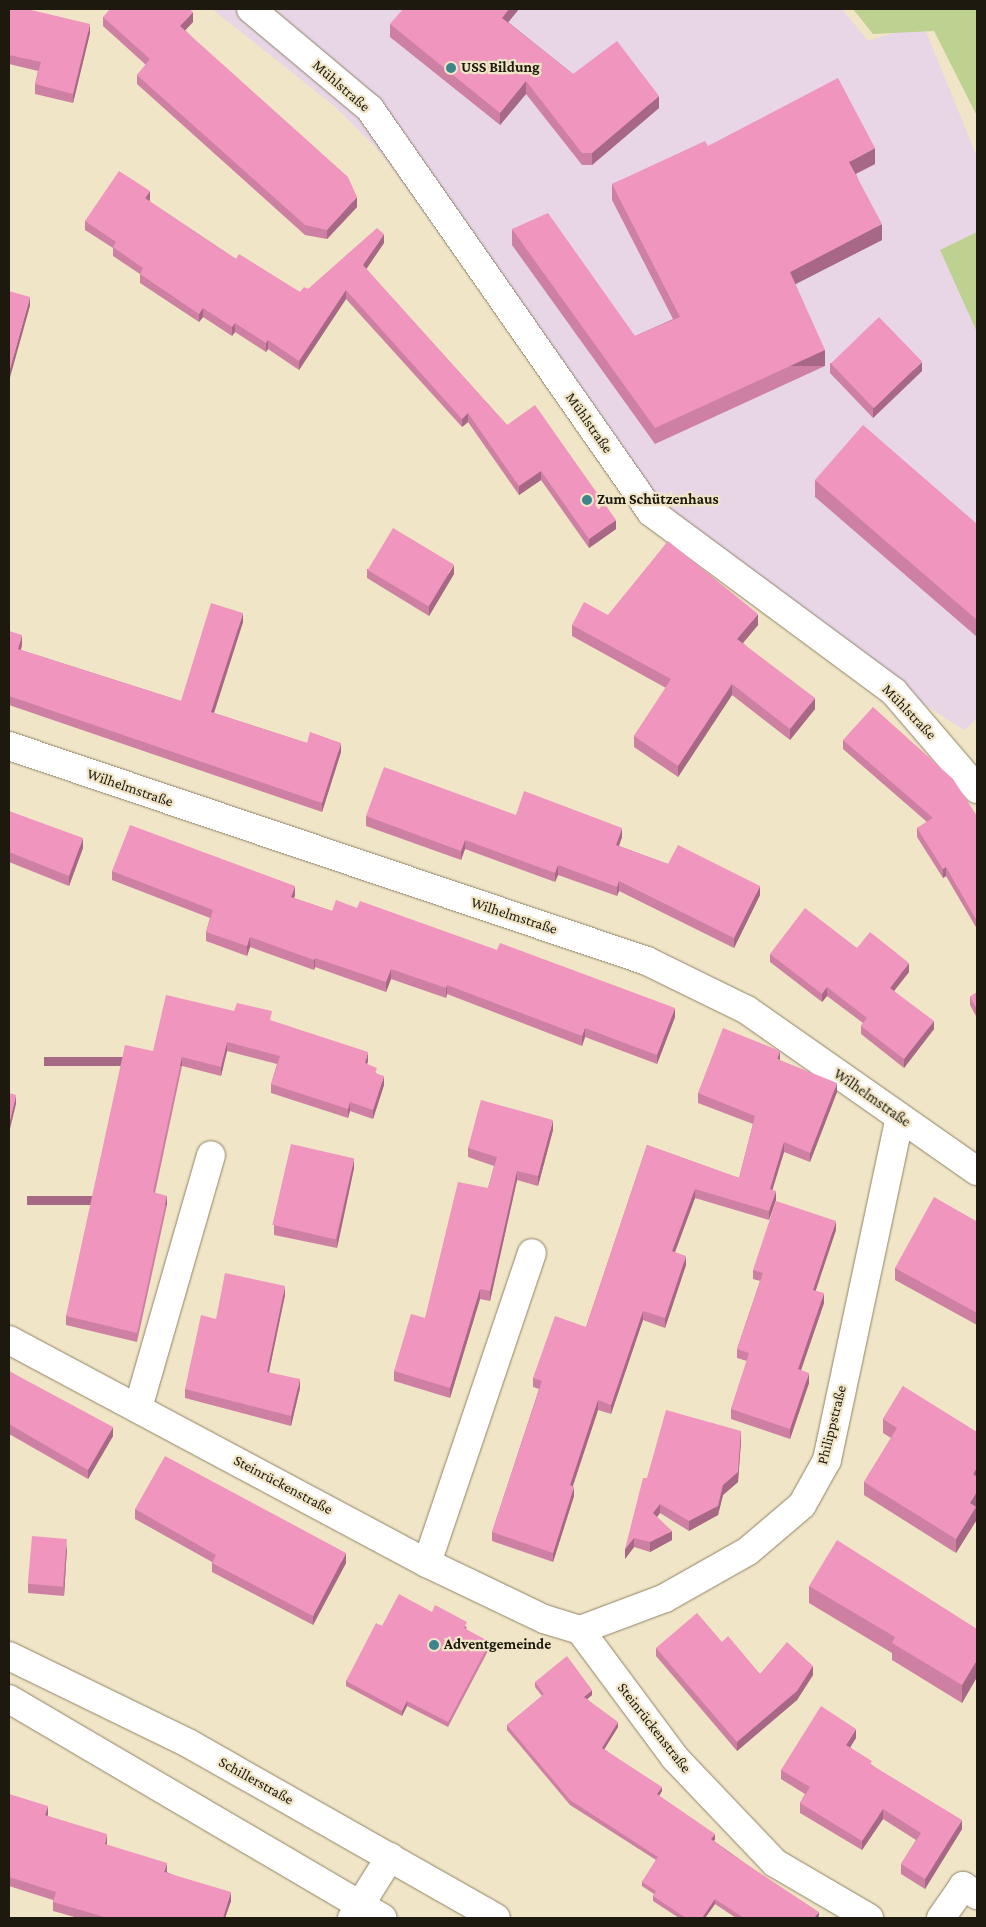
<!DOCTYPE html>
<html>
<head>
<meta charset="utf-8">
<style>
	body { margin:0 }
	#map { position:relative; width:986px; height:1927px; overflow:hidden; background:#f1e5c7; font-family:"Crimson Pro",serif }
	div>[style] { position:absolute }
	.commercial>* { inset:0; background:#e8d6e7 }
	.green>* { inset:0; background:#bdd191 }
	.roads { filter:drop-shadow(0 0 1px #8e8367) drop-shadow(0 0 1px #8e8367) }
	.minor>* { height:28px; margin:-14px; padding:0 14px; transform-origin:14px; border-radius:14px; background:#fff }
	.tertiary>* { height:28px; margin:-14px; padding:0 14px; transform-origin:14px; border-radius:14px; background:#fff }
	.secondary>* { height:28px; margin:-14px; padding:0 14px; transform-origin:14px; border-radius:14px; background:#fff }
	.wall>* { inset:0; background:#ce80a3 }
	.shaded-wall>* { inset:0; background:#a76885; transform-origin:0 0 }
	.building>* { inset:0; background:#ef95be; transform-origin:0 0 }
	.dots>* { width:14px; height:14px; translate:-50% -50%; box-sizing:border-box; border:2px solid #f1e5c7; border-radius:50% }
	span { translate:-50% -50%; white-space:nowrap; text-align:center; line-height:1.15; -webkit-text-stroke:4.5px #f1e5c7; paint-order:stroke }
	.poi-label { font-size:15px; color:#1d190e; font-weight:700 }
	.left { translate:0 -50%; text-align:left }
	.street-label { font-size:15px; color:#1d190e }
	.frame { position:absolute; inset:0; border:10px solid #1d190e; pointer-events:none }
</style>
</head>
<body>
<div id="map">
	<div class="commercial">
		<div style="clip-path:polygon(212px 9px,842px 9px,868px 41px,923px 24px,977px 157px,977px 719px,964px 730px,657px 532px,380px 152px,333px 105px)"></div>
	</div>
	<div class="green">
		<div style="clip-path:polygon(853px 9px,977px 9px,977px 116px,934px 31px,873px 34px)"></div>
		<div style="clip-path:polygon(977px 232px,977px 332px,940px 250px)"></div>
	</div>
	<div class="roads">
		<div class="minor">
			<div style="left:251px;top:9px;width:155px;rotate:40deg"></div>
			<div style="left:370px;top:109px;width:491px;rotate:55.1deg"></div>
			<div style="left:651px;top:512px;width:302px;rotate:36.5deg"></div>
			<div style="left:894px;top:692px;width:128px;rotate:49.4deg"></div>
			<div style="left:9px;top:746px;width:673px;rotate:18.62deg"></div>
			<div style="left:647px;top:961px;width:111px;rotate:26.1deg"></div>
			<div style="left:747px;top:1010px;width:281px;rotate:35deg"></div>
			<div style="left:9px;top:1340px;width:474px;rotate:28.1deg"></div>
			<div style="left:427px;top:1563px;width:130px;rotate:25.6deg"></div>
			<div style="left:544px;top:1619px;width:38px;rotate:17deg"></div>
			<div style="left:580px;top:1630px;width:159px;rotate:53.4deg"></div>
			<div style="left:675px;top:1758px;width:145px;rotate:46.4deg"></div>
			<div style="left:775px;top:1863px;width:109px;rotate:30.3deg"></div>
			<div style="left:138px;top:1408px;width:263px;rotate:-73.9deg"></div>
			<div style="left:427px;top:1563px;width:327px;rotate:-71.3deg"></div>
			<div style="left:580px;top:1630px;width:91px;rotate:-20.6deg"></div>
			<div style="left:665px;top:1598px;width:95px;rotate:-29.5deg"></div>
			<div style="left:748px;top:1551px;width:71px;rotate:-40.4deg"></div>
			<div style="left:802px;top:1505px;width:51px;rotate:-60.9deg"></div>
			<div style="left:827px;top:1460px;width:350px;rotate:-78deg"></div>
			<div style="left:941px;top:1918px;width:39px;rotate:-55deg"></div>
			<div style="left:963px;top:1886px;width:17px;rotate:33deg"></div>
		</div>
		<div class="tertiary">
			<div style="left:352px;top:1918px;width:72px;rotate:-58.1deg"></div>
		</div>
		<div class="secondary">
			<div style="left:9px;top:1656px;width:199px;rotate:25.9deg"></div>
			<div style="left:188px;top:1743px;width:354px;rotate:29.6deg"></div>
			<div style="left:9px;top:1699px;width:433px;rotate:30.4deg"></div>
		</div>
	</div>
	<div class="wall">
		<div style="clip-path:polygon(519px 9px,508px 22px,573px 74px,659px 108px,592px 165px,582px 165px,526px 94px,500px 125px,390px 37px,390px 24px)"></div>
		<div style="clip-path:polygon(9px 11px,90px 33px,73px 103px,35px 94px,35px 84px,38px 71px,9px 64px)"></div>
		<div style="clip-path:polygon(103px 17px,193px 22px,185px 30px,357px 207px,327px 239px,305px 235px,137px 84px,137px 75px,146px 65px,103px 26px)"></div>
		<div style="clip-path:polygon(708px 146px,875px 164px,856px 174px,882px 240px,795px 284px,825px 366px,655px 444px,512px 245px,512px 229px,635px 336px,673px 319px,612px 200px,612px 184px)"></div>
		<div style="clip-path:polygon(150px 200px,149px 201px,236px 259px,300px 292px,308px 289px,384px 243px,366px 269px,507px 425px,616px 529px,589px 548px,541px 480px,519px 495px,468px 422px,462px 427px,346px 299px,299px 370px,268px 349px,266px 352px,235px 332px,232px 336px,203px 317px,199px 322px,140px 283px,140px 274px,113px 256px,113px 248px,85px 230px,85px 221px)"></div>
		<div style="clip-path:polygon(830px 363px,922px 371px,873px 418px,830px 373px)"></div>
		<div style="clip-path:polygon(815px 480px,977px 524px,977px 637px,815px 497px)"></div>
		<div style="clip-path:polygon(367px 569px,454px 574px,429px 616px,367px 578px)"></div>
		<div style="clip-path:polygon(608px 615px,758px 625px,743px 643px,815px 709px,790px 740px,732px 695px,678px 777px,634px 747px,634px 736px,666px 688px,572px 636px,572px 625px)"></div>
		<div style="clip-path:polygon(243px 622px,214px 713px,307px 743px,341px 752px,322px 812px,9px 705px,9px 631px,22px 645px,21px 650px,181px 701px)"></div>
		<div style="clip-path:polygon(843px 740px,977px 816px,977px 929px,946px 876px,943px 878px,917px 837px,917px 828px,927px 822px,843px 749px)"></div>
		<div style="clip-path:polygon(9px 811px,83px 848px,69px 886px,9px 862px)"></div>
		<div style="clip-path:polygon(516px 815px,622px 837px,619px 846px,668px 864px,760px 895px,734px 948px,619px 891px,617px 896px,558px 875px,555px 882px,465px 849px,461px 860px,366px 826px,366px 816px)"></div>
		<div style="clip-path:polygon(112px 871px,295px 895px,294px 898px,332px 911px,675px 1017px,657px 1064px,585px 1037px,582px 1046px,447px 994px,446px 998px,391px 979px,386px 992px,315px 967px,314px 970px,250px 947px,247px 956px,206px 941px,206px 932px,210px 918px,112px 880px)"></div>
		<div style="clip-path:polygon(857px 948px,909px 972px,894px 991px,934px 1029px,904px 1068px,861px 1034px,861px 1026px,863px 1023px,827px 996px,822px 1002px,770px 962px,770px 954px)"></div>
		<div style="clip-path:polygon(977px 992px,977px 1018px,970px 1005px,970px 997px)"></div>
		<div style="clip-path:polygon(272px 1021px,368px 1061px,367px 1064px,377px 1074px,384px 1085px,373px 1119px,350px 1111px,348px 1118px,271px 1093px,271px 1084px,277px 1064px,227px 1051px,221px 1076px,182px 1066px,155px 1193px,167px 1205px,137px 1342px,66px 1325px,66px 1316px,153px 1051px)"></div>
		<div style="clip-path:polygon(780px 1060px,837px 1092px,810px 1162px,784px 1152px,772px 1189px,776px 1200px,769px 1220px,695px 1198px,675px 1252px,686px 1265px,665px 1328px,643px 1320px,611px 1414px,598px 1410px,573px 1486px,574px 1496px,553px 1562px,492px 1541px,492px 1532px,539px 1389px,533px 1387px,533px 1378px,586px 1327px,647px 1145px,739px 1178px,753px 1124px,698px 1103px,698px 1093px)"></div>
		<div style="clip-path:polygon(553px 1130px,538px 1186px,517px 1180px,490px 1301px,480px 1299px,450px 1398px,394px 1381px,394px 1371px,425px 1318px,488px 1188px,494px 1166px,468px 1157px,468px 1148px)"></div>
		<div style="clip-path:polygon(354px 1168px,337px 1248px,274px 1235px,274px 1225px)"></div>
		<div style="clip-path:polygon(977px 1219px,977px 1325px,895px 1280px,895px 1268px,976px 1221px)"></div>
		<div style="clip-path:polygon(836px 1230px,815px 1291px,824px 1303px,801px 1370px,809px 1383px,790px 1439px,731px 1419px,731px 1409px,747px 1361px,737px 1358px,737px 1349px,760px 1281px,753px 1279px,753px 1270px)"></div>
		<div style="clip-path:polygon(285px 1295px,269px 1372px,300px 1388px,291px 1426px,185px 1398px,185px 1389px,216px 1319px)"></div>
		<div style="clip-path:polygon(9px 1371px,113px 1436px,88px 1479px,9px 1434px)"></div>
		<div style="clip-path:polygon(903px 1386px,976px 1507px,976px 1521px,956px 1553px,864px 1495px,864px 1482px,891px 1438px,883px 1433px,883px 1419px)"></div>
		<div style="clip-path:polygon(741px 1441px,738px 1482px,723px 1495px,718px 1515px,689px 1531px,660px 1513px,657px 1517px,672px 1540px,650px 1552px,634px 1547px,625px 1559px,647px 1478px)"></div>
		<div style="clip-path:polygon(135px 1509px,346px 1563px,313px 1625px,212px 1572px,212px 1562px,135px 1519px)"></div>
		<div style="clip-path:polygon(67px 1548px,64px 1596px,28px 1593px,28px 1584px)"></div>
		<div style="clip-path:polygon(809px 1586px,977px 1629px,977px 1677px,962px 1703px,892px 1660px,892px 1653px,809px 1603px)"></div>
		<div style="clip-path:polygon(432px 1612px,467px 1627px,466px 1629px,490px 1647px,448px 1727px,407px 1706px,402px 1716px,346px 1686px,346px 1681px,382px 1626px)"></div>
		<div style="clip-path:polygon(722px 1642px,760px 1674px,813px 1675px,797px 1700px,737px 1751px,656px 1656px,656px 1648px)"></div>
		<div style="clip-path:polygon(535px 1682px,592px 1695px,587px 1699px,618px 1727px,604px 1749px,662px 1791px,659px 1796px,715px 1839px,714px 1841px,819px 1916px,817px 1918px,736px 1918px,715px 1904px,705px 1918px,679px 1918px,653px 1901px,653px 1896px,654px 1894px,642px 1886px,642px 1882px,656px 1860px,570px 1805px,507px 1730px,507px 1725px,542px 1696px,535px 1687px)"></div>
		<div style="clip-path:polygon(856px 1738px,850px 1747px,872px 1765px,962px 1829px,925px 1889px,901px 1874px,901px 1864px,916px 1840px,883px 1819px,862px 1850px,800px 1813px,800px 1803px,805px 1794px,781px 1779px,781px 1770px)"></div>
		<div style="clip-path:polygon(9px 1794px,48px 1815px,48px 1816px,107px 1843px,107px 1845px,231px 1901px,225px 1918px,78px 1918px,53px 1911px,53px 1900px,9px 1886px)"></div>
	</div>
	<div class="shaded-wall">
		<div style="clip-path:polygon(509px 9px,519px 9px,502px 30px,502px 18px)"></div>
		<div style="clip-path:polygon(193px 12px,193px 22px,180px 36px,180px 26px)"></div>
		<div style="clip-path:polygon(90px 24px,90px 33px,73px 103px,73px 94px)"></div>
		<div style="clip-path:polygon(526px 81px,526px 94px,500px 125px,500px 113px)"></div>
		<div style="clip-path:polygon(659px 96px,659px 108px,592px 165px,592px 153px)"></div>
		<div style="clip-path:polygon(875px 148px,875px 164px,849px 177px,849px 162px)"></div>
		<div style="clip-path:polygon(150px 191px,150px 200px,145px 207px,145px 198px)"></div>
		<div style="clip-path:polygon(357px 197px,357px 207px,327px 239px,327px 230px)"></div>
		<div style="clip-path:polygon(882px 224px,882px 240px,790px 287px,790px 272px)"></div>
		<div style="clip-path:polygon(384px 234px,384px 243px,363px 274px,363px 265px)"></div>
		<div style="clip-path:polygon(346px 290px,346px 299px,299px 370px,299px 361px)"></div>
		<div style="clip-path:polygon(30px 297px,30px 306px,9px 381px,9px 372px)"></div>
		<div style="clip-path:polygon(203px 308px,203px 317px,199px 322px,199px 314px)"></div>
		<div style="clip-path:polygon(235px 323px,235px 332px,232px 336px,232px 327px)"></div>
		<div style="clip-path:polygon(268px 340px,268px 349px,266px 352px,266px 343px)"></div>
		<div style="left:825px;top:350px;width:16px;height:187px;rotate:90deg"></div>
		<div style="clip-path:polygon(922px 362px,922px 371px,873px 418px,873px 408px)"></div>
		<div style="clip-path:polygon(468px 413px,468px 422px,462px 427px,462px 419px)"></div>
		<div style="clip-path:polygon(541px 471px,541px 480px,519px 495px,519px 486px)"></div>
		<div style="clip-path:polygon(616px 520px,616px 529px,589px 548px,589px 539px)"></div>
		<div style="clip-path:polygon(454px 565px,454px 574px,429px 616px,429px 606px)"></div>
		<div style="clip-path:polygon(243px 613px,243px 622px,211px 722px,211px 712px)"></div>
		<div style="clip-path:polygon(758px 614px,758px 625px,737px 650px,737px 639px)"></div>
		<div style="clip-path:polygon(22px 635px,22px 645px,18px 658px,18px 649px)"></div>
		<div style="clip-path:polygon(732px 684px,732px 695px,678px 777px,678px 766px)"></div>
		<div style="clip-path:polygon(815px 698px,815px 709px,790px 740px,790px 729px)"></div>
		<div style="clip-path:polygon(341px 743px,341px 752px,322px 812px,322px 803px)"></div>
		<div style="clip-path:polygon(622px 828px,622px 837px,616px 854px,616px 845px)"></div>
		<div style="clip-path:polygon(83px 838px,83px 848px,69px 886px,69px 876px)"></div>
		<div style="clip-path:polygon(465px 840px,465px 849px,461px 860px,461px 851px)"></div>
		<div style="clip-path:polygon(558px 865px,558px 875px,555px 882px,555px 873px)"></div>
		<div style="clip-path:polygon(946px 867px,946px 876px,943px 878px,943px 869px)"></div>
		<div style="clip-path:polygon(619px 881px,619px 891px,617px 896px,617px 887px)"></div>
		<div style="clip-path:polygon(295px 886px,295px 895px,291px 906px,291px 897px)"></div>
		<div style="clip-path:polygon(760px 886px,760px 895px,734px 948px,734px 938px)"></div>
		<div style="clip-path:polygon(250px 937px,250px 947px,247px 956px,247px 946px)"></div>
		<div style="clip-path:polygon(315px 958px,315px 967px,314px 970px,314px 960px)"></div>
		<div style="clip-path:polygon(909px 963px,909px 972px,890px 996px,890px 988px)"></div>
		<div style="clip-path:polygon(391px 969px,391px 979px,386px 992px,386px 982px)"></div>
		<div style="clip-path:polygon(447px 985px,447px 994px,446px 998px,446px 988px)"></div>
		<div style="clip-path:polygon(827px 987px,827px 996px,822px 1002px,822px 994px)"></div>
		<div style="clip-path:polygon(675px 1008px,675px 1017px,657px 1064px,657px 1055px)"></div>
		<div style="clip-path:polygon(934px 1021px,934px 1029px,904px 1068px,904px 1059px)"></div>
		<div style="clip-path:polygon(585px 1028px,585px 1037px,582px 1046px,582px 1036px)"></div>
		<div style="clip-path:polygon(227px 1042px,227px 1051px,221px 1076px,221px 1067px)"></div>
		<div style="clip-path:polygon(780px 1051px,780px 1060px,777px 1059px)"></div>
		<div style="clip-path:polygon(368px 1052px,368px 1061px,365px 1072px,365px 1063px)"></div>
		<div style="left:182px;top:1057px;width:9px;height:138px;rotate:90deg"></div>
		<div style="clip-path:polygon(384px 1076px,384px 1085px,373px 1119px,373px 1110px)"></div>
		<div style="clip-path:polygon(837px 1083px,837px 1092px,810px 1162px,810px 1153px)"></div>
		<div style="clip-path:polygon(16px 1095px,16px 1104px,9px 1133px,9px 1124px)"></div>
		<div style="clip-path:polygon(350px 1102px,350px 1111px,348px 1118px,348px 1109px)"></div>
		<div style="clip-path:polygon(553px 1120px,553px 1130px,538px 1186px,538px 1176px)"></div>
		<div style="clip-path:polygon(784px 1142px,784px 1152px,770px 1198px,770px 1189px)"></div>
		<div style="clip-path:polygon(354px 1158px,354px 1168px,337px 1248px,337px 1239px)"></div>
		<div style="clip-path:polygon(517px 1171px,517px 1180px,490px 1301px,490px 1291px)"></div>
		<div style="clip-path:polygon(695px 1189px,695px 1198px,672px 1260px,672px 1251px)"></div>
		<div style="clip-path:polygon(776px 1191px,776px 1200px,769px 1220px,769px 1211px)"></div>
		<div style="left:167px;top:1196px;width:9px;height:140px;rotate:90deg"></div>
		<div style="clip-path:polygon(836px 1221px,836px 1230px,813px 1299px,813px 1290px)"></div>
		<div style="clip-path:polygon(686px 1256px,686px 1265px,665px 1328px,665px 1318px)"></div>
		<div style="clip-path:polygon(285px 1286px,285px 1295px,267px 1381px,267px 1372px)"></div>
		<div style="clip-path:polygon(480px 1289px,480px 1299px,450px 1398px,450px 1388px)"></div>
		<div style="clip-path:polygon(824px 1293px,824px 1303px,798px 1379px,798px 1369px)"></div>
		<div style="clip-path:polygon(643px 1311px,643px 1320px,611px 1414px,611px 1405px)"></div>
		<div style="clip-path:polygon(809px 1373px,809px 1383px,790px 1439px,790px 1429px)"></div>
		<div style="clip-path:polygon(300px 1379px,300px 1388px,291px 1426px,291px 1416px)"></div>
		<div style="clip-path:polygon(598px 1400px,598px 1410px,570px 1494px,570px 1485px)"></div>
		<div style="clip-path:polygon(113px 1427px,113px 1436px,88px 1479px,88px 1470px)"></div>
		<div style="clip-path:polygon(741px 1431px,741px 1441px,738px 1482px,723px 1495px,718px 1515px,689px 1531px,689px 1521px,723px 1485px)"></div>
		<div style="clip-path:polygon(977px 1467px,977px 1481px,973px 1474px)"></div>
		<div style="clip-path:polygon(574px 1487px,574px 1496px,553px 1562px,553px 1553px)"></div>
		<div style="clip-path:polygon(977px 1491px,977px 1505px,970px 1517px,970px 1503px)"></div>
		<div style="clip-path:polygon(660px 1504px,660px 1513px,653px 1522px,653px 1513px)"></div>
		<div style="clip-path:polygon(976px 1507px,976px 1521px,956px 1553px,956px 1539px)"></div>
		<div style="clip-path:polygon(672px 1531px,672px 1540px,650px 1552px,650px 1542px)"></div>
		<div style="clip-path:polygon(634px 1538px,634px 1547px,625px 1559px,625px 1549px)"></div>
		<div style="clip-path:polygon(67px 1539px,67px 1548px,64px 1596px,64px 1586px)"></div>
		<div style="clip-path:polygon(346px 1553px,346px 1563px,313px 1625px,313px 1616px)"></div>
		<div style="left:490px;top:1642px;width:5px;height:90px;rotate:90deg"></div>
		<div style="clip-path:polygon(977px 1660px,977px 1677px,962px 1703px,962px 1685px)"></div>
		<div style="clip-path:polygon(813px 1666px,813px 1675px,797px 1700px,737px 1751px,737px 1742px)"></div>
		<div style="clip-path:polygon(592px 1690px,592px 1695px,584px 1702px,584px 1697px)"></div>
		<div style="clip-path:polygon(407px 1701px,407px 1706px,402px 1716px,402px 1711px)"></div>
		<div style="clip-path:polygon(618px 1722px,618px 1727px,602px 1753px,602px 1748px)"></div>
		<div style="clip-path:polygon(856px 1729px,856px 1738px,846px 1754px,846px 1745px)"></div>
		<div style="clip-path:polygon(662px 1787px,662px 1791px,657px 1799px,657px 1794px)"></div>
		<div style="clip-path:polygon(48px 1806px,48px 1815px,45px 1824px,45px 1815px)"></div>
		<div style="clip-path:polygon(883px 1809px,883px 1819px,862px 1850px,862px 1841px)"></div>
		<div style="clip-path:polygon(962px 1820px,962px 1829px,925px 1889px,925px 1879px)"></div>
		<div style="clip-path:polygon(107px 1834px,107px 1843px,105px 1853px,105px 1844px)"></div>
		<div style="clip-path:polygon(715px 1834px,715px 1839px,711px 1844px,711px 1839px)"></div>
		<div style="clip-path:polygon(167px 1863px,167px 1872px,164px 1872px)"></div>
		<div style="clip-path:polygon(231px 1892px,231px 1901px,225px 1918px,223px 1918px)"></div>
		<div style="clip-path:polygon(715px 1899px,715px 1904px,705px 1918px,702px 1918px)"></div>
		<div style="clip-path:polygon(819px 1912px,819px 1916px,817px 1918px,814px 1918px)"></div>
	</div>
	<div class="building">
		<div style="clip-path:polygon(9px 9px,27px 9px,90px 24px,73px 94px,35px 84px,41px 62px,9px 55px)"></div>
		<div style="clip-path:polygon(110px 9px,189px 9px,193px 12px,180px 26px,348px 177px,357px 197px,327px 230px,305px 225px,137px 75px,150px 59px,103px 17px)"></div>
		<div style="clip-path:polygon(403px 9px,509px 9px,502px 18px,573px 74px,617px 41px,659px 96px,592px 153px,582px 153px,526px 81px,500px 113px,390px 24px)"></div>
		<div style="clip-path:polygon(838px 78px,875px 148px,849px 162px,882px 224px,790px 272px,825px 350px,655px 428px,512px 229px,548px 213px,635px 336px,680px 317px,612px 184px,705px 141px,708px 146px)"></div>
		<div style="clip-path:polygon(119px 171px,150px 191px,145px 198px,204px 238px,236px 259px,239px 254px,300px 292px,304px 287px,308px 289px,377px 228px,384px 234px,363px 265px,507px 425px,535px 405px,616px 520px,589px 539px,541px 471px,519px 486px,468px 413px,462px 419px,346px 290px,299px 361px,268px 340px,266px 343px,235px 323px,232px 327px,203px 308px,199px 314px,140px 274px,143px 268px,113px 247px,116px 242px,85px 221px)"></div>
		<div style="clip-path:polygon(9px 291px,30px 297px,9px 372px)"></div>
		<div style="left:879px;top:317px;width:62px;height:67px;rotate:46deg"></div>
		<div style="clip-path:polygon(863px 425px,977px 524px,977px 620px,815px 480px)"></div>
		<div style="left:393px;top:528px;width:71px;height:49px;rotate:31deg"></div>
		<div style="clip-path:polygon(668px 541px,758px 614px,737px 639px,815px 698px,790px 729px,732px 684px,678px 766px,634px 736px,671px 679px,572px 625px,584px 602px,608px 615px)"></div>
		<div style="clip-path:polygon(211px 603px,243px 613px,211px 712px,307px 743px,310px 732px,341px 743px,322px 803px,9px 696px,9px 631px,22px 635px,18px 649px,181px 701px)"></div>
		<div style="clip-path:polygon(873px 707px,953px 779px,977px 816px,977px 921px,946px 867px,943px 869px,917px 828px,933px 818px,843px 740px)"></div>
		<div style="clip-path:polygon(384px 767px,516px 815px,524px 791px,622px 828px,616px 845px,668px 864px,678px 845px,760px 886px,734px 938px,619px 881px,617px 887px,558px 865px,555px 873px,465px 840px,461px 851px,366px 816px)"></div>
		<div style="clip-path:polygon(9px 811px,83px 838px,69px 876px,9px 852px)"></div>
		<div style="clip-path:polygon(130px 825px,295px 886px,291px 897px,332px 911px,336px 900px,357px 908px,360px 901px,497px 950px,500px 943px,675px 1008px,657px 1055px,585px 1028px,582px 1036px,447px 985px,446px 988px,391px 969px,386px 982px,315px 958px,314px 960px,250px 937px,247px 946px,206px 932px,213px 910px,112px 871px)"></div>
		<div style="clip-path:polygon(805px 908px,857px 948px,870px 932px,909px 963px,890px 988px,934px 1021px,904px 1059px,861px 1026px,867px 1018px,827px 987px,822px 994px,770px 954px)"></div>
		<div style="clip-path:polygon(977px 992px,977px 1009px,970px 997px)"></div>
		<div style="clip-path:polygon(166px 995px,234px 1011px,237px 1003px,272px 1011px,270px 1020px,368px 1052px,365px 1063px,377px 1068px,375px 1073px,384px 1076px,373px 1110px,350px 1102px,348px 1109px,271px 1084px,280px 1056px,227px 1042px,221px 1067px,182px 1057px,153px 1192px,167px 1196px,137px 1333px,66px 1316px,125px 1045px,153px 1051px)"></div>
		<div style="clip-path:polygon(723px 1028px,780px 1051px,777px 1059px,837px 1083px,810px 1153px,784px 1142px,770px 1189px,776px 1191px,769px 1211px,695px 1189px,672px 1251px,686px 1256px,665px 1318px,643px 1311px,611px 1405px,598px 1400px,570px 1485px,574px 1487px,553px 1553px,492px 1532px,542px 1381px,533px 1378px,555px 1316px,586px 1327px,647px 1145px,739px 1178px,755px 1116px,698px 1093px)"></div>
		<div style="clip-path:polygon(9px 1093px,16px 1095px,9px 1124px)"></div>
		<div style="clip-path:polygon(481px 1100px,553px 1120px,538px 1176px,517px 1171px,490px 1291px,480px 1289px,450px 1388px,394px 1371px,411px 1314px,425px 1318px,458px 1182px,488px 1188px,497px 1157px,468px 1148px)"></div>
		<div style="left:291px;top:1144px;width:65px;height:83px;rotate:13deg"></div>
		<div style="clip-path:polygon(934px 1197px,976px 1221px,977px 1219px,977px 1313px,895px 1268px)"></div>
		<div style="clip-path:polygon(776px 1201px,836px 1221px,813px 1290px,824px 1293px,798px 1369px,809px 1373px,790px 1429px,731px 1409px,749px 1353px,737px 1349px,763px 1273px,753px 1270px)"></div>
		<div style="clip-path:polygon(225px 1273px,285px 1286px,267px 1372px,300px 1379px,291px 1416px,185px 1389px,201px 1315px,216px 1319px)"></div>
		<div style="clip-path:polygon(9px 1371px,113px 1427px,88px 1470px,9px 1424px)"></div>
		<div style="clip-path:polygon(903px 1386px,977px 1432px,977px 1467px,973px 1474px,977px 1477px,977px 1491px,970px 1503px,976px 1507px,956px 1539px,864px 1482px,897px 1428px,883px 1419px)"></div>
		<div style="clip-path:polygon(666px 1410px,741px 1431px,738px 1472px,723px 1485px,718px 1506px,689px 1521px,660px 1504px,653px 1513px,672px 1531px,650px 1542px,634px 1538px,625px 1549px,643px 1478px,647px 1478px)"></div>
		<div style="clip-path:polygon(165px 1456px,346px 1553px,313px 1616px,212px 1563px,216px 1555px,135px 1509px)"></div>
		<div style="left:32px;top:1536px;width:35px;height:48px;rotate:5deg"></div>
		<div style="clip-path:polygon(837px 1540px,977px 1629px,977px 1660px,962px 1685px,892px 1643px,895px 1637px,809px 1586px)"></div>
		<div style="clip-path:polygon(399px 1594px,432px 1612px,435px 1605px,467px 1622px,464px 1628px,490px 1642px,448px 1722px,407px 1701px,402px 1711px,346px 1681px,376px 1623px,382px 1626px)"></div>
		<div style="clip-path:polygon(697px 1613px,722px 1642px,728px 1636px,760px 1674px,787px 1642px,813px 1666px,797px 1691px,737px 1742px,656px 1648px)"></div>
		<div style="clip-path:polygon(567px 1656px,592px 1690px,584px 1697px,618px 1722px,602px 1748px,662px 1787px,657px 1794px,715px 1834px,711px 1839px,728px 1852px,819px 1912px,814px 1918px,744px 1918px,715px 1899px,702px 1918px,686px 1918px,653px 1896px,656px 1891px,642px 1882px,658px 1857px,570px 1800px,507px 1725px,544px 1694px,535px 1682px)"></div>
		<div style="clip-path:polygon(821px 1706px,856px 1729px,846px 1745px,872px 1761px,870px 1764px,962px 1820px,925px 1879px,901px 1864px,921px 1833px,883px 1809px,862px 1841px,800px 1803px,810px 1787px,781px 1770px)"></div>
		<div style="clip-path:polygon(9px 1794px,48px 1806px,45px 1815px,107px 1834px,105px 1844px,167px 1863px,164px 1872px,231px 1892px,223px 1918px,108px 1918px,53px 1902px,56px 1892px,9px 1877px)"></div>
	</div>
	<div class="dots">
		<div style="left:451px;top:68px;background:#3d848d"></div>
		<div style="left:587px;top:500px;background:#3d848d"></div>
		<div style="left:434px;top:1645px;background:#3d848d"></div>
	</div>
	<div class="poi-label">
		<span class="left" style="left:461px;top:68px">USS Bildung</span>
		<span class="left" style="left:597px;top:500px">Zum Schützenhaus</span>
		<span class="left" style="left:444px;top:1645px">Adventgemeinde</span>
	</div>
	<div class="street-label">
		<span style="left:341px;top:86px;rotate:41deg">Mühlstraße</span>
		<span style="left:589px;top:423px;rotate:55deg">Mühlstraße</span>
		<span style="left:909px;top:712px;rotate:46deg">Mühlstraße</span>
		<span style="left:130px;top:788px;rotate:19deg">Wilhelmstraße</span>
		<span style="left:514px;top:916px;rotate:18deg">Wilhelmstraße</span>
		<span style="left:872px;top:1098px;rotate:35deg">Wilhelmstraße</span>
		<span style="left:832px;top:1425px;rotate:-76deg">Philippstraße</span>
		<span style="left:283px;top:1485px;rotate:28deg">Steinrückenstraße</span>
		<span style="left:654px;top:1728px;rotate:52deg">Steinrückenstraße</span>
		<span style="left:256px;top:1781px;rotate:29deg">Schillerstraße</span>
	</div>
	<div class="frame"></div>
</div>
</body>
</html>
